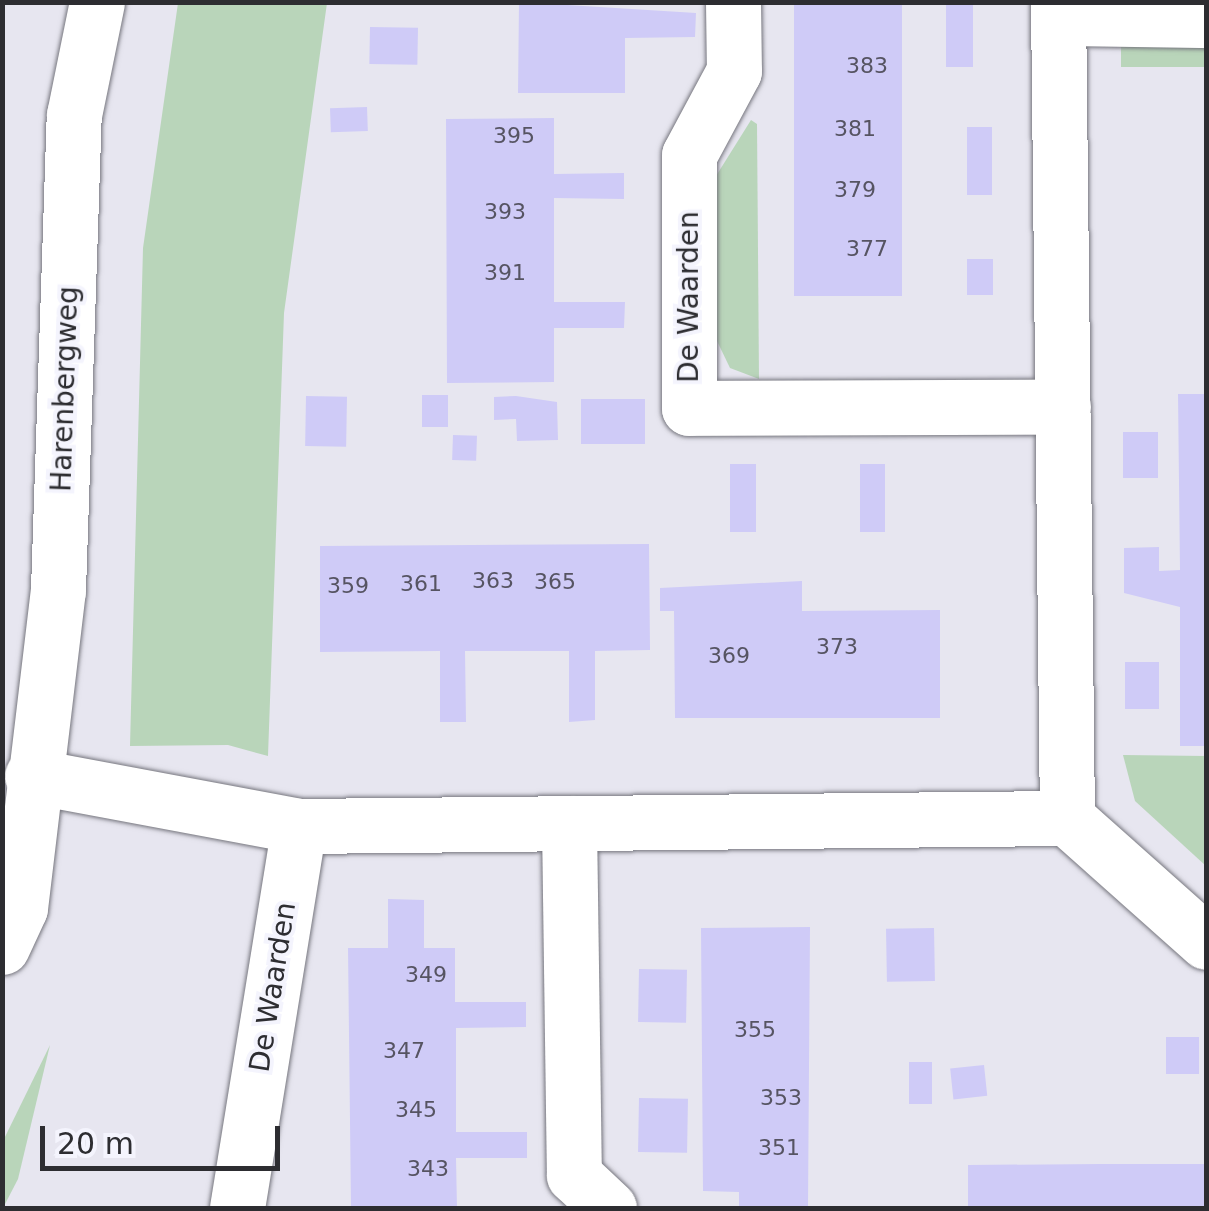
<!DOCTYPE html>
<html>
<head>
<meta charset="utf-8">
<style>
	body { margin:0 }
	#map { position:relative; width:1209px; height:1211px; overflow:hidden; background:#e7e6f0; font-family:"DejaVu Sans",sans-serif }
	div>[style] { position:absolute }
	.green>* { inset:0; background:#b9d5ba; transform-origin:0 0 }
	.building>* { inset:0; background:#cfcbf7; transform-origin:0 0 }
	.roads { filter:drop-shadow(0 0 2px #76767e) drop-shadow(0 0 2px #76767e) }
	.minor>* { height:55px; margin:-27.5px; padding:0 27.5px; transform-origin:27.5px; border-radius:27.5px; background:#fff }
	.tertiary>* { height:55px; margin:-27.5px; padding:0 27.5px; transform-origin:27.5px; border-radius:27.5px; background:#fff }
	span { translate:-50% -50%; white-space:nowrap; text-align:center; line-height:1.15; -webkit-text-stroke:8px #f4f4fd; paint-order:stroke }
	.number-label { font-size:22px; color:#565462 }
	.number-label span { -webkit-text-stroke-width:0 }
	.street-label { font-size:28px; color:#2d2d31 }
	.frame { position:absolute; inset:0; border:5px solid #2d2d31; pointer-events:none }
	.scale { position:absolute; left:40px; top:1126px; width:240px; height:45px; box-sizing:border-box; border:5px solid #2d2d31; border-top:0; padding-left:12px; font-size:30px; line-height:35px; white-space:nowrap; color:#2d2d31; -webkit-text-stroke:8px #f4f4fd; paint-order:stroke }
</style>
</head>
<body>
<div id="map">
	<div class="green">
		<div style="clip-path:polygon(178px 3px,327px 3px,284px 313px,268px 756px,228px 745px,130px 746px,143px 248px)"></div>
		<div style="left:1121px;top:45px;width:85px;height:22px"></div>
		<div style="clip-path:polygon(751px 120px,757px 124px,759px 379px,730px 368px,717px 341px,716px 176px)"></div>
		<div style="clip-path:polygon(1123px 755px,1206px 756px,1206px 866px,1135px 801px)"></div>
		<div style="clip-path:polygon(50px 1045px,18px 1179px,3px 1208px,3px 1141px)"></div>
	</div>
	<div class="building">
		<div style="clip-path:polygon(519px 2px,696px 13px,695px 37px,625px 38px,625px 93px,518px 93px)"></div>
		<div style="left:794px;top:2px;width:108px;height:294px"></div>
		<div style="left:946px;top:2px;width:27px;height:65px"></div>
		<div style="left:370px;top:27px;width:48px;height:37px;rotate:1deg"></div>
		<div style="left:367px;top:107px;width:24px;height:37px;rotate:88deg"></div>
		<div style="clip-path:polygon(554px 118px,554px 174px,624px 173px,624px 199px,554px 198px,554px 302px,625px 302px,624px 328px,554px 328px,554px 382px,447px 383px,446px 119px)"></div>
		<div style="left:967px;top:127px;width:25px;height:68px"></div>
		<div style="left:967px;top:259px;width:26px;height:36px"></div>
		<div style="clip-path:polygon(1178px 394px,1206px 394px,1206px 746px,1180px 746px,1180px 607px,1124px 593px,1124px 548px,1159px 547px,1159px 571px,1180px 570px)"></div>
		<div style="left:448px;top:395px;width:32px;height:26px;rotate:90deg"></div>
		<div style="left:306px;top:396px;width:41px;height:50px;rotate:1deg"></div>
		<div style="clip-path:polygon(516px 396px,557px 402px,558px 440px,517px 441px,516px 419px,494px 420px,494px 397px)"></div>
		<div style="left:581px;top:399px;width:64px;height:45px"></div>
		<div style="left:1123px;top:432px;width:35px;height:46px"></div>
		<div style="left:453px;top:435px;width:24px;height:25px;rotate:2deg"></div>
		<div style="left:730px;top:464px;width:26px;height:68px"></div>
		<div style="left:860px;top:464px;width:25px;height:68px"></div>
		<div style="clip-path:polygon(649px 544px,650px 650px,595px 651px,595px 720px,569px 722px,569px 651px,465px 651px,466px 722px,440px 722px,440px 651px,320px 652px,320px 546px)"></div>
		<div style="clip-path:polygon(802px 581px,802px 611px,940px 610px,940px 718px,675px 718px,674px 611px,660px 611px,660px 588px)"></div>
		<div style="left:1125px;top:662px;width:34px;height:47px"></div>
		<div style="clip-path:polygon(388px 899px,424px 900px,424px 948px,455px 948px,455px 1002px,526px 1002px,526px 1027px,456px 1028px,456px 1132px,527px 1132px,527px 1158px,456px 1158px,457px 1208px,351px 1208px,348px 948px,388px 948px)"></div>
		<div style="clip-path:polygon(810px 927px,808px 1208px,739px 1208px,739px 1192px,703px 1191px,701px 928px)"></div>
		<div style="left:934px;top:928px;width:53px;height:48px;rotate:89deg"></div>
		<div style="left:639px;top:969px;width:48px;height:53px;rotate:1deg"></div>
		<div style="left:1166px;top:1037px;width:33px;height:37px"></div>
		<div style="left:909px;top:1062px;width:23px;height:42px"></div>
		<div style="left:984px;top:1065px;width:31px;height:34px;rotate:84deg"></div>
		<div style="left:639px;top:1098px;width:49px;height:54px;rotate:1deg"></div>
		<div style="clip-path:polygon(1101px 1164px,1206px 1164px,1206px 1208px,968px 1208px,968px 1165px)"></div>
	</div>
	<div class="roads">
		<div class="minor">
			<div style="left:733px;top:2px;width:69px;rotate:89.2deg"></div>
			<div style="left:734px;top:71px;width:95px;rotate:118.2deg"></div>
			<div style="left:689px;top:155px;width:253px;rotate:90deg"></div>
			<div style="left:689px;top:408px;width:374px;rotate:-0.2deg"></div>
			<div style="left:1058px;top:2px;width:816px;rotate:89.37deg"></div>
			<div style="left:1062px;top:18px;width:144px;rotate:0.8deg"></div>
			<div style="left:32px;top:776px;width:272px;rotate:10.6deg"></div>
			<div style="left:299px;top:826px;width:768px;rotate:-0.6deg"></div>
			<div style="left:1067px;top:818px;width:186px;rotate:41.7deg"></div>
			<div style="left:569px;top:823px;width:352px;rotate:89.2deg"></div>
			<div style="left:574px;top:1175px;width:48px;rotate:43.3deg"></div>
			<div style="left:237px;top:1208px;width:387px;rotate:-80.8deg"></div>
		</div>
		<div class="tertiary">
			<div style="left:2px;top:947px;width:43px;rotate:-65.2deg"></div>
			<div style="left:20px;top:908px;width:320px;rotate:-83.2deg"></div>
			<div style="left:58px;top:590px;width:475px;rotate:-88.1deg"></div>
			<div style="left:74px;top:115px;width:115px;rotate:-78.5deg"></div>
		</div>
	</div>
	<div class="number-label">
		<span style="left:867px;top:66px">383</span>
		<span style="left:855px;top:129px">381</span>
		<span style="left:514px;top:136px">395</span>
		<span style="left:855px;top:190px">379</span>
		<span style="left:505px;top:212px">393</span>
		<span style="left:867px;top:249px">377</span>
		<span style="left:505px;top:273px">391</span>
		<span style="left:493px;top:581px">363</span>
		<span style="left:555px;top:582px">365</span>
		<span style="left:421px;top:584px">361</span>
		<span style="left:348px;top:586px">359</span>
		<span style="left:837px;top:647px">373</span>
		<span style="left:729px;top:656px">369</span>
		<span style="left:426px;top:975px">349</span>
		<span style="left:755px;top:1030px">355</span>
		<span style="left:404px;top:1051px">347</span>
		<span style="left:781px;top:1098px">353</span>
		<span style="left:416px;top:1110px">345</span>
		<span style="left:779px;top:1148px">351</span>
		<span style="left:428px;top:1169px">343</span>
	</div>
	<div class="street-label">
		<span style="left:689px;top:297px;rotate:-90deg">De Waarden</span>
		<span style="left:65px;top:389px;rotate:-88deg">Harenbergweg</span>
		<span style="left:273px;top:987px;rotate:-81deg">De Waarden</span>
	</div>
	<div class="frame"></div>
	<div class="scale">20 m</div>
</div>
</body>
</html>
